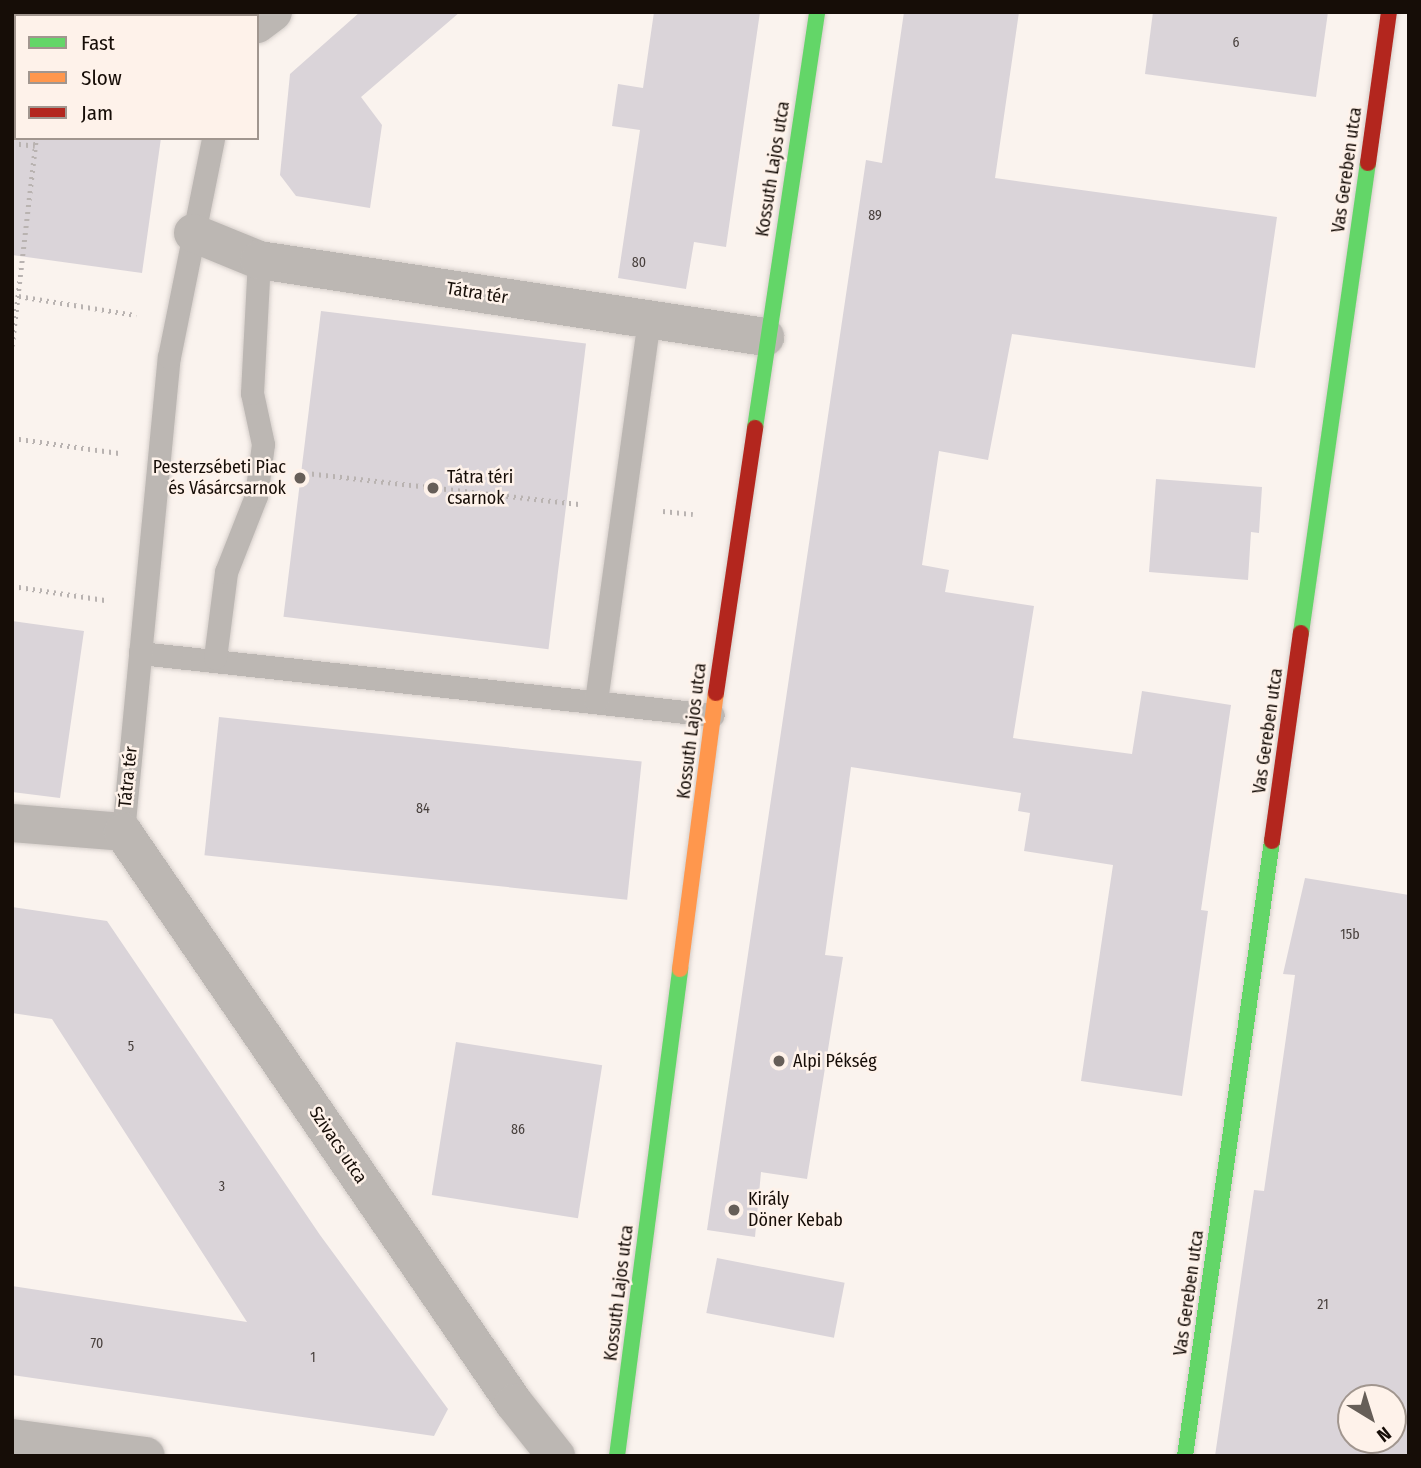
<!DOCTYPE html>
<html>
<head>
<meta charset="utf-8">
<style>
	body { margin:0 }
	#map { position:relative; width:1421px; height:1468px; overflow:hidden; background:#faf3ee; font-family:"Fira Sans Condensed",sans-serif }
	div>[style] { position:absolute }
	.building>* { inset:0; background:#dad4d9; transform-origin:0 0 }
	.path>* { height:4.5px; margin-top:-2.25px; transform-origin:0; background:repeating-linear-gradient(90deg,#b9b3b1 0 2px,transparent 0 7px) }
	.roads { filter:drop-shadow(0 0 2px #d5ceca) drop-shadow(0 0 2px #d5ceca) }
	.lane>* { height:23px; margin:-11.5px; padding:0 11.5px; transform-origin:11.5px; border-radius:11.5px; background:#bcb7b3 }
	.street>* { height:38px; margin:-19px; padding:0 19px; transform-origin:19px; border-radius:19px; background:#bcb7b3 }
	.fast>* { height:16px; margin:-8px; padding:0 8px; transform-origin:8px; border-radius:8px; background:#63d668 }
	.slow>* { height:16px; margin:-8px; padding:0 8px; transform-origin:8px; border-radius:8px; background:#ff974d }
	.jam>* { height:16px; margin:-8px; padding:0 8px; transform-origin:8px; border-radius:8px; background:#b3261e }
	.dots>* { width:19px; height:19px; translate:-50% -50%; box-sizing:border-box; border:4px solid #fef2ea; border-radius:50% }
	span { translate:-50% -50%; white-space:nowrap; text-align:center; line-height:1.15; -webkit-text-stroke:5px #fef2ea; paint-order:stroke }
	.number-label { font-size:14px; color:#473f3c }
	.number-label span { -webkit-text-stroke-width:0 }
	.street-label { font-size:18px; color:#160d07 }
	.poi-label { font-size:18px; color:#160d07 }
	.right { translate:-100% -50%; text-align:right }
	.left { translate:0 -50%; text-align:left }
	.frame { position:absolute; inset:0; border:14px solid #160d07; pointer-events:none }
	.legend { position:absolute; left:14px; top:14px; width:245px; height:126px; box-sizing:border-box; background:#fef2ea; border:2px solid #a1968f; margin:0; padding:9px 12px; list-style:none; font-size:21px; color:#160d07 }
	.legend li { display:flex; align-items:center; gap:14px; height:35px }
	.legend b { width:35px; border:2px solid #a1968f }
	.north { position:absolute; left:1337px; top:1384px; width:70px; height:70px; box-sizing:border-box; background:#fef2ea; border:2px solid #a1968f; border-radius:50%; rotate:142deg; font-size:19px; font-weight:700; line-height:28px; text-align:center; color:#160d07 }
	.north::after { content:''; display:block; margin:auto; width:24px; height:32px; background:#665e58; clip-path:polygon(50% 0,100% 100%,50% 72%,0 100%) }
</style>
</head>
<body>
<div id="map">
	<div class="building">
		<div style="clip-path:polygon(360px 12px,460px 12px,361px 97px,382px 125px,370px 208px,296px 196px,280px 175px,290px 74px)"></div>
		<div style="clip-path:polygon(654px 12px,760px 12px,726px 247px,694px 242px,686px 289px,618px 278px,640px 130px,612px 126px,618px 84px,643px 88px)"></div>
		<div style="clip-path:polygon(904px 12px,1019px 12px,995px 178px,1277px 217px,1255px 368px,1012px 334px,988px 460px,939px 451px,922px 565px,949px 570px,945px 592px,1034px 606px,1013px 738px,1132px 754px,1142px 691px,1231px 705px,1201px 910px,1208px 911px,1182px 1096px,1081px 1081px,1113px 865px,1024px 851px,1030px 813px,1018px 811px,1021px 793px,851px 767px,825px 955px,843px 957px,807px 1179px,761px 1172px,755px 1237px,707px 1230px,866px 160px,882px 163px)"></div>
		<div style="clip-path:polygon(1153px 12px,1328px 12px,1316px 97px,1145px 74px)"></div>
		<div style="clip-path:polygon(12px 138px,161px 138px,142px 273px,12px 255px)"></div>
		<div style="left:321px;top:311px;width:267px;height:308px;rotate:7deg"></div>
		<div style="clip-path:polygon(1156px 479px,1262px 487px,1259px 533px,1251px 532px,1248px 580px,1149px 572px)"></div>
		<div style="clip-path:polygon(12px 621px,84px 631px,60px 798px,12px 792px)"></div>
		<div style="left:219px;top:717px;width:425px;height:139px;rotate:6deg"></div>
		<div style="clip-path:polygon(evenodd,1305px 878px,1409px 895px,1409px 1456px,1215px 1456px,1254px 1190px,1264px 1191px,1295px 975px,1283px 974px,1305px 878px,1351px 1398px,1393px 1398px,1393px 1440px,1351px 1440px,1351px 1398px)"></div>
		<div style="clip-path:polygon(12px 907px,107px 921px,320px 1235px,448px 1409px,434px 1436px,12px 1375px,12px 1286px,247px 1322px,52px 1019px,12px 1013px)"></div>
		<div style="left:456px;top:1042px;width:148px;height:155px;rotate:9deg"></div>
		<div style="left:717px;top:1258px;width:130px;height:56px;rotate:11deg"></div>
	</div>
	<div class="path">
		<div style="left:12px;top:143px;width:23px;rotate:7deg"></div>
		<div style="left:12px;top:295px;width:126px;rotate:9.2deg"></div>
		<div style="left:12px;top:346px;width:209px;rotate:-83.4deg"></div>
		<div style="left:12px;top:438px;width:108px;rotate:8deg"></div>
		<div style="left:200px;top:463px;width:20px;rotate:6deg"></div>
		<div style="left:298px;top:472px;width:285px;rotate:6.5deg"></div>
		<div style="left:663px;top:511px;width:30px;rotate:6deg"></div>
		<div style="left:12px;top:586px;width:94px;rotate:8.6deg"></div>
	</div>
	<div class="roads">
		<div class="lane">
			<div style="left:140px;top:653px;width:576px;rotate:6.18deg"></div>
			<div style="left:215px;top:658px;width:87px;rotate:-82.7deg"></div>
			<div style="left:226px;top:572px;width:82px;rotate:-68.5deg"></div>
			<div style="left:256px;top:496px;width:52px;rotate:-82.3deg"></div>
			<div style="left:263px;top:444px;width:52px;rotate:-102.2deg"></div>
			<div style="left:252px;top:393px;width:133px;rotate:-87deg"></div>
			<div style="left:596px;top:701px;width:387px;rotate:-82.1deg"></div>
			<div style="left:123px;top:832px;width:477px;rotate:-84.5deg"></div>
			<div style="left:169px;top:357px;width:223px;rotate:-78.6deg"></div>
		</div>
		<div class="street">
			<div style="left:56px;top:12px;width:20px;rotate:11deg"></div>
			<div style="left:257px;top:24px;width:20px;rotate:-37deg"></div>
			<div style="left:193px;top:233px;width:71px;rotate:22.2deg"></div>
			<div style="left:259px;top:260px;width:512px;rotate:8.65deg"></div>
			<div style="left:12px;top:823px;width:111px;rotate:4.6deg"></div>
			<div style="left:123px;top:832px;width:692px;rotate:55.6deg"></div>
			<div style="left:514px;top:1403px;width:68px;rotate:51.6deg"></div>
			<div style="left:12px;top:1438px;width:135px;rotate:7.7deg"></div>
		</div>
		<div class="fast">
			<div style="left:755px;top:428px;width:421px;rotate:-81.5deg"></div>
			<div style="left:1301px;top:633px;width:475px;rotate:-81.9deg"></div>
			<div style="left:617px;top:1456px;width:491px;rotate:-82.6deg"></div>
			<div style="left:1185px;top:1456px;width:621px;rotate:-81.95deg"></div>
		</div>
		<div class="slow">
			<div style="left:680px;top:969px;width:278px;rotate:-82.6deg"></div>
		</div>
		<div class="jam">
			<div style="left:1368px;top:163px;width:152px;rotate:-82.1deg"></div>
			<div style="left:716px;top:693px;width:268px;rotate:-81.6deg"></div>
			<div style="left:1272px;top:841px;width:210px;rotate:-82.1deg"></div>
		</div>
	</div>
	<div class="dots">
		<div style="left:300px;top:478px;background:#665e58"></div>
		<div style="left:433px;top:488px;background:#665e58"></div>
		<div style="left:779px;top:1061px;background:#665e58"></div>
		<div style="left:734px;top:1210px;background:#665e58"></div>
	</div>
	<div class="number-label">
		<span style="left:1236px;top:43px">6</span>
		<span style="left:875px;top:216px">89</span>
		<span style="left:639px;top:263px">80</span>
		<span style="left:423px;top:809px">84</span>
		<span style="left:1350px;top:935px">15b</span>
		<span style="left:131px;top:1047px">5</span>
		<span style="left:518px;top:1130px">86</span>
		<span style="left:222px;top:1187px">3</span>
		<span style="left:1323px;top:1305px">21</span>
		<span style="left:97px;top:1344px">70</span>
		<span style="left:313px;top:1358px">1</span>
	</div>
	<div class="street-label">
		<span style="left:773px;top:169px;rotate:-81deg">Kossuth Lajos utca</span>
		<span style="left:1347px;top:170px;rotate:-82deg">Vas Gereben utca</span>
		<span style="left:477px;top:293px;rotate:9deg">Tátra tér</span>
		<span style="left:692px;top:731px;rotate:-83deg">Kossuth Lajos utca</span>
		<span style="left:1268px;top:731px;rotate:-82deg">Vas Gereben utca</span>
		<span style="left:128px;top:777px;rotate:-84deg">Tátra tér</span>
		<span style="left:338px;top:1145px;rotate:56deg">Szivacs utca</span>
		<span style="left:619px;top:1293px;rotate:-83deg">Kossuth Lajos utca</span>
		<span style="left:1189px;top:1293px;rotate:-82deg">Vas Gereben utca</span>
	</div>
	<div class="poi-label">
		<span class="right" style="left:286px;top:478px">Pesterzsébeti Piac<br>és Vásárcsarnok</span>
		<span class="left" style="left:447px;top:488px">Tátra téri<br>csarnok</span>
		<span class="left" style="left:793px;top:1061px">Alpi Pékség</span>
		<span class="left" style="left:748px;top:1210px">Király<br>Döner Kebab</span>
	</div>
	<div class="frame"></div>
	<ul class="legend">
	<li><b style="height:9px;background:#63d668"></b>Fast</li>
	<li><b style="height:9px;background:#ff974d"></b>Slow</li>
	<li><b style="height:9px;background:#b3261e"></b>Jam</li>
	</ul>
	<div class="north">N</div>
</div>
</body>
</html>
